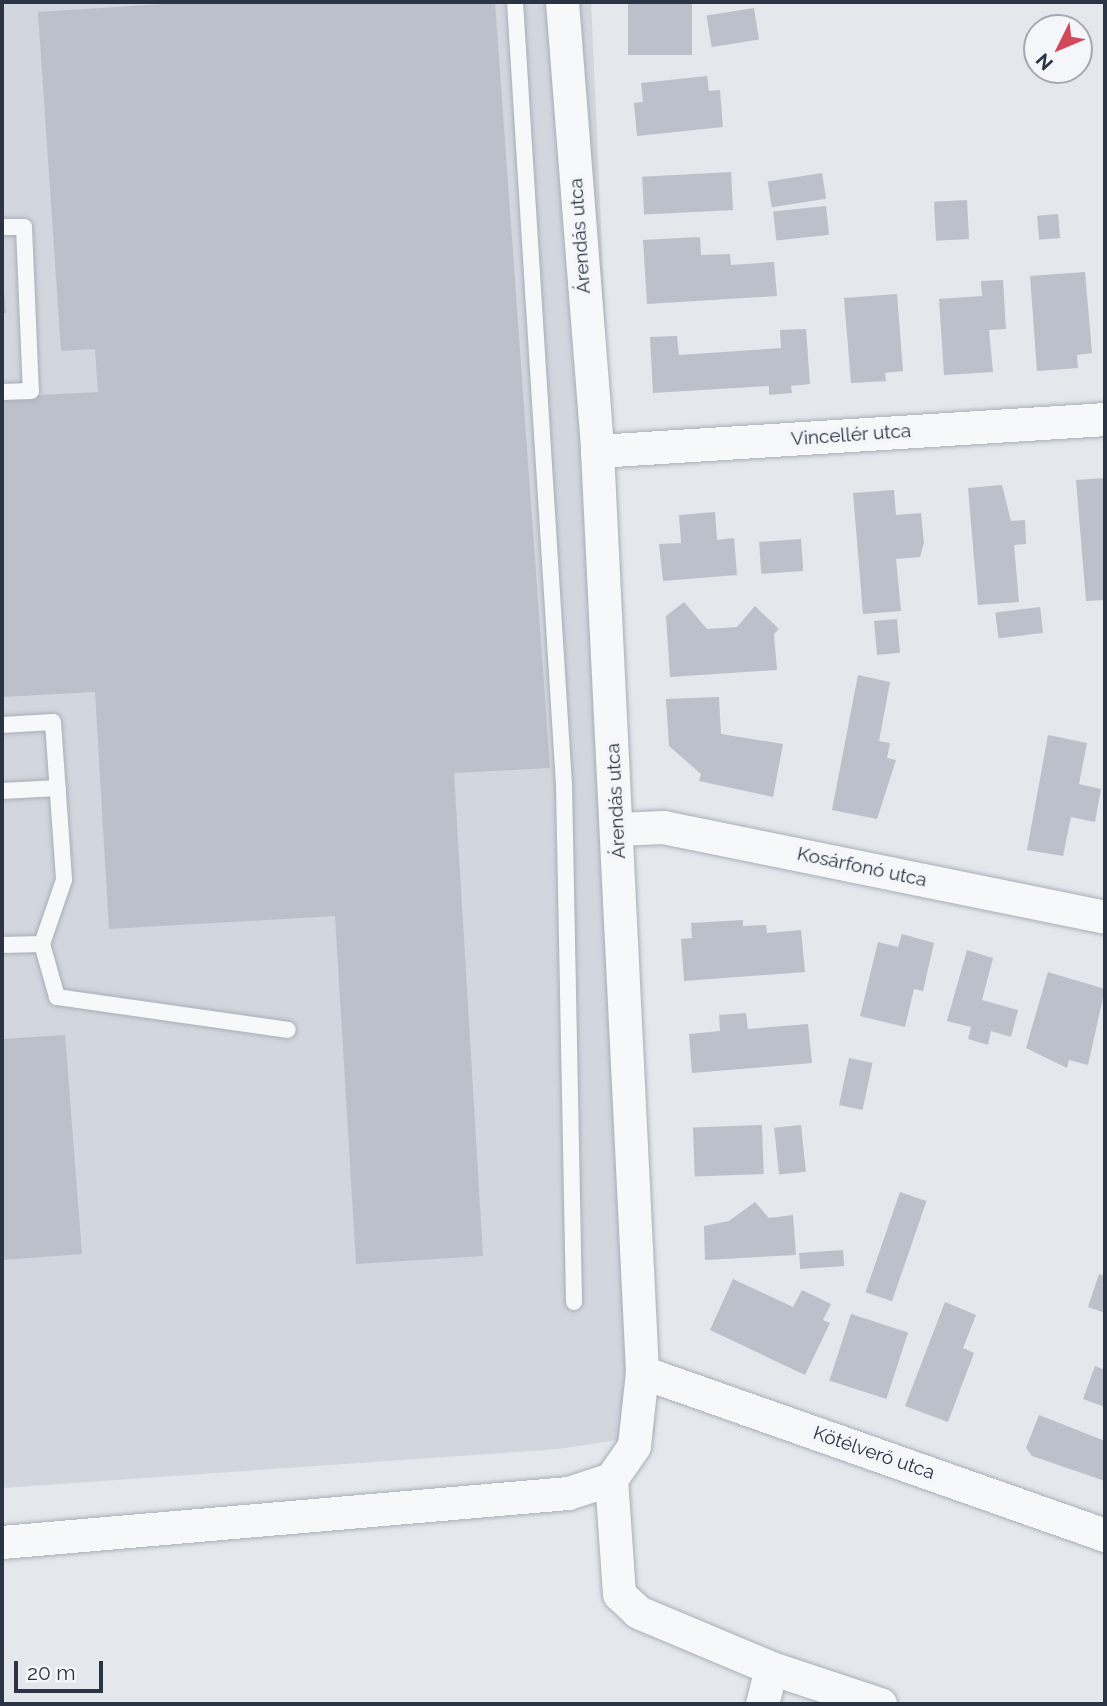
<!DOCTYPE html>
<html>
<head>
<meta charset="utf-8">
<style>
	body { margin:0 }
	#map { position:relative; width:1107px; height:1706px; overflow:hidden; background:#e4e7ec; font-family:Raleway,sans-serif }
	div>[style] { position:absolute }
	.built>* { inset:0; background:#d2d6de }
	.building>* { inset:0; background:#bbc0ca; transform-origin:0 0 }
	.roads { filter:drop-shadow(0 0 2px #a9aeb7) drop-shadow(0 0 2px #a9aeb7) }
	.service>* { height:16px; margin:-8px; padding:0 8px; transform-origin:8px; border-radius:8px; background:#f7f8fa }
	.minor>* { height:33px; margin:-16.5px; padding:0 16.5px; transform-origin:16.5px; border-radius:16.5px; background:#f7f8fa }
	span { translate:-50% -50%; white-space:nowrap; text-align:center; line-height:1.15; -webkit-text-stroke:7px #f4f6f9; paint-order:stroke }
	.street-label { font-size:19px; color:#2b3445 }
	.frame { position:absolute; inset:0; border:4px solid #2b3445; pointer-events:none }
	.north { position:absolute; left:1023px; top:14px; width:70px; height:70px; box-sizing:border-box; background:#f4f6f9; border:2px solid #a4a8b1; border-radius:50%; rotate:227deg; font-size:19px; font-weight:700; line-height:28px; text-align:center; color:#2b3445 }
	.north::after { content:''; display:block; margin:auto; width:24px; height:32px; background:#d1495b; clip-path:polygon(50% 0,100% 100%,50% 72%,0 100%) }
	.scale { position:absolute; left:14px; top:1661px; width:89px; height:32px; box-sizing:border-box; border:4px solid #2b3445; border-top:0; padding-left:9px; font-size:21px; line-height:24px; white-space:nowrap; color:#2b3445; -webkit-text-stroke:5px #f4f6f9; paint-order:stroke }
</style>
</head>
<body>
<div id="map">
	<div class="built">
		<div style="clip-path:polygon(2px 2px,591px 2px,655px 1434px,559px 1449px,2px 1488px)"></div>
	</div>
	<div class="building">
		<div style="clip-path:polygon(195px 2px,495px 2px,550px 768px,454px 773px,483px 1256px,356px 1264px,335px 916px,109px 929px,95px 692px,2px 697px,2px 397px,98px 392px,95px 349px,61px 351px,38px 12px)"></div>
		<div style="left:628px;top:2px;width:64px;height:53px"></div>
		<div style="left:754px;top:8px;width:32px;height:48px;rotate:81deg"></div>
		<div style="clip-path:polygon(707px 76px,709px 91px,720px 90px,723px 127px,637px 136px,634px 103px,643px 102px,641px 83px)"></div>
		<div style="left:731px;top:172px;width:38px;height:89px;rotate:87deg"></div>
		<div style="left:822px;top:173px;width:26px;height:55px;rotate:81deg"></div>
		<div style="left:967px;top:200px;width:39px;height:33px;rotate:87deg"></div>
		<div style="left:826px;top:206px;width:29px;height:53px;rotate:84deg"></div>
		<div style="left:1058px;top:214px;width:24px;height:21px;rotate:85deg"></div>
		<div style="clip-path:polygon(700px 237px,701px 255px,730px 254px,731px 265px,774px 262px,777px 296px,647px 304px,643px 240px)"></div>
		<div style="clip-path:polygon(2px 268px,6px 313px,2px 314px)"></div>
		<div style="clip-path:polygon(1085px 272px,1092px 353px,1077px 355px,1078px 368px,1037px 371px,1030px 276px)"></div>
		<div style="clip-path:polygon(1003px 280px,1006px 329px,989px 330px,993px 372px,944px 375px,939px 299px,982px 296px,981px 281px)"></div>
		<div style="clip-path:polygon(897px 294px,903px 371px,885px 373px,886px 381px,851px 383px,844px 298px)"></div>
		<div style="clip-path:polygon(806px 329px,810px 384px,791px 386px,792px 393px,769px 395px,769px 386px,653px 393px,650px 337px,677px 336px,679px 355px,781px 348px,780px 330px)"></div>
		<div style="clip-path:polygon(1105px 478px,1105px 600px,1086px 601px,1076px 480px)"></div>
		<div style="clip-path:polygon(1002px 485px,1011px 521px,1025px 520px,1026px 544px,1014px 545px,1019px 602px,978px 605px,968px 488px)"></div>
		<div style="clip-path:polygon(894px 490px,896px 515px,921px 513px,924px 543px,920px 557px,896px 559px,901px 611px,863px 614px,853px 493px)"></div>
		<div style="clip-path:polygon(715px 512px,717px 540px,734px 538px,737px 575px,663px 581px,659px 544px,681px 543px,679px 515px)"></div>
		<div style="left:801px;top:539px;width:32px;height:42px;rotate:86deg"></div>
		<div style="clip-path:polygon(684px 602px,707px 629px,737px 627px,755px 606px,779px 629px,774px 634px,777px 670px,670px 677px,666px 616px)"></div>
		<div style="left:1040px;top:607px;width:26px;height:45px;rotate:83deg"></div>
		<div style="left:897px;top:619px;width:34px;height:23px;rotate:85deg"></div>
		<div style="clip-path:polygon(858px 675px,890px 682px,879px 741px,890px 743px,887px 758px,896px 760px,877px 819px,832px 810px)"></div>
		<div style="clip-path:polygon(719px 697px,721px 734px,783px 744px,773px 797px,699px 781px,701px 774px,669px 746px,666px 699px)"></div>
		<div style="clip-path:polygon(1048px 735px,1087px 743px,1079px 784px,1101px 789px,1095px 822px,1071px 817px,1063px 856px,1027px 850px)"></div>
		<div style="clip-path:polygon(743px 920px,743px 926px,766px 925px,767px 933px,801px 930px,805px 972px,684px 981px,681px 939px,692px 938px,691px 923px)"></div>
		<div style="clip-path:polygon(902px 934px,934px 943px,923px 991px,914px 989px,905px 1027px,860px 1016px,878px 942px,898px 947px)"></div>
		<div style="clip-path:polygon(967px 950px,993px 958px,982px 1000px,1018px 1010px,1011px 1037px,991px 1031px,988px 1045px,968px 1039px,971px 1027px,947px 1021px)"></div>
		<div style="clip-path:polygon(1048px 972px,1105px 989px,1088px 1065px,1069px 1060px,1067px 1068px,1026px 1048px)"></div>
		<div style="clip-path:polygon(746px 1013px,748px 1029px,808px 1024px,812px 1063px,692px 1073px,689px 1034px,720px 1031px,719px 1015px)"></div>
		<div style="clip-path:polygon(65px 1035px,82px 1254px,2px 1260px,2px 1039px)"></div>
		<div style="left:849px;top:1058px;width:24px;height:48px;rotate:12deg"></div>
		<div style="left:762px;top:1125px;width:49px;height:69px;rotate:88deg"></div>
		<div style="left:801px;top:1125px;width:47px;height:27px;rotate:84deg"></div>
		<div style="left:900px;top:1192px;width:28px;height:106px;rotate:19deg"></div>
		<div style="clip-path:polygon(755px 1202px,769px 1218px,793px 1215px,796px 1255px,705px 1260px,704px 1226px,729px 1221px)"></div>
		<div style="left:843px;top:1250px;width:16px;height:44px;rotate:86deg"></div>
		<div style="clip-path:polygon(1099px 1274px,1105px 1276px,1105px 1313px,1088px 1307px)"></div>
		<div style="clip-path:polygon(733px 1279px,793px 1307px,802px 1290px,831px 1304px,823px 1320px,830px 1323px,805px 1375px,710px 1330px)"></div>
		<div style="clip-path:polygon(945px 1302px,976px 1315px,963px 1348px,974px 1353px,948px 1422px,905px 1406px)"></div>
		<div style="left:851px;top:1314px;width:60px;height:70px;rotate:18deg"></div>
		<div style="clip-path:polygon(1095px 1366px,1105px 1370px,1105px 1407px,1083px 1399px)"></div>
		<div style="clip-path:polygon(1039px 1415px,1105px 1441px,1105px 1481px,1032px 1456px,1026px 1448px)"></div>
	</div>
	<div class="roads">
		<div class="service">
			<div style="left:515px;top:2px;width:785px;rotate:86.42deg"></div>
			<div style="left:564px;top:785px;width:517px;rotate:88.89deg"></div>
			<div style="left:2px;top:227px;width:22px"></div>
			<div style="left:24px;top:227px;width:164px;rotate:87.6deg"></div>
			<div style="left:31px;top:391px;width:29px;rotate:178deg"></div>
			<div style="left:2px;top:725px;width:51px;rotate:-3.4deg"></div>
			<div style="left:53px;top:722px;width:158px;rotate:86deg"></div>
			<div style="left:64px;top:880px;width:68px;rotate:109deg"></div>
			<div style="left:42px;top:944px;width:40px;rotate:178.6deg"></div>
			<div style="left:2px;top:791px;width:56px;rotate:-3.1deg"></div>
			<div style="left:42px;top:944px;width:55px;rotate:74.2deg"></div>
			<div style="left:57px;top:997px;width:233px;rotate:8.1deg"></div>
		</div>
		<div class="minor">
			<div style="left:562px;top:2px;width:450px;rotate:85.5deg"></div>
			<div style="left:597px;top:451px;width:922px;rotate:87.2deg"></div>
			<div style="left:642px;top:1372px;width:74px;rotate:96.2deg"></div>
			<div style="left:634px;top:1446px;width:40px;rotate:124.9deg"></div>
			<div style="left:611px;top:1479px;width:115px;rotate:86deg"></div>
			<div style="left:619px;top:1594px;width:26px;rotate:43deg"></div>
			<div style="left:638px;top:1612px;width:144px;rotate:22.8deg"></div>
			<div style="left:771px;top:1668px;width:115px;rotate:18.3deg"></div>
			<div style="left:597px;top:451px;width:509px;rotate:-3.6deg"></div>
			<div style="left:618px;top:829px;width:45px;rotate:-2.5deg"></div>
			<div style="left:663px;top:827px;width:451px;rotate:11.5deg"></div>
			<div style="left:642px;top:1372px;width:491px;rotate:19.4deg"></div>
			<div style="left:2px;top:1542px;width:568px;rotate:-4.95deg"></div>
			<div style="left:568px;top:1493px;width:45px;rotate:-18deg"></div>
			<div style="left:762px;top:1704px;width:37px;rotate:-76deg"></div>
		</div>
	</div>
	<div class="street-label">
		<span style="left:580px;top:236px;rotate:-94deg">Árendás utca</span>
		<span style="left:851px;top:435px;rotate:-4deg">Vincellér utca</span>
		<span style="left:616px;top:801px;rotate:-93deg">Árendás utca</span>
		<span style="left:862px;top:867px;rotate:12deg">Kosárfonó utca</span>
		<span style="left:874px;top:1453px;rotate:19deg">Kötélverő utca</span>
	</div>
	<div class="frame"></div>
	<div class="north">N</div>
	<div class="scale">20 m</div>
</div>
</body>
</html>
